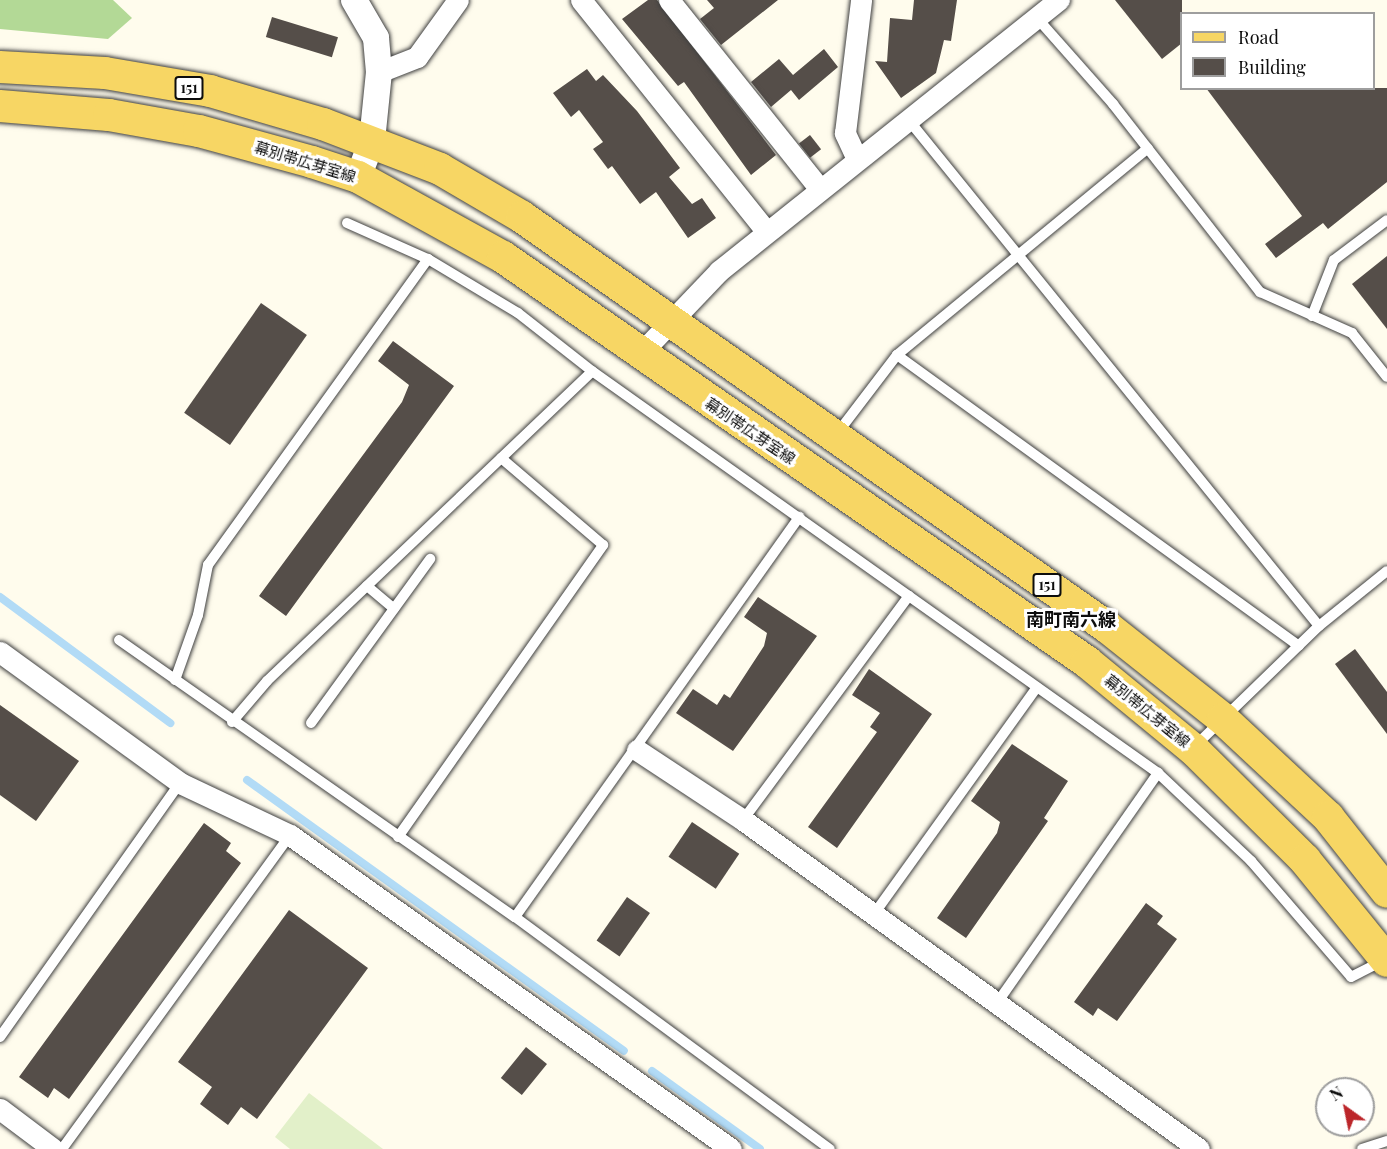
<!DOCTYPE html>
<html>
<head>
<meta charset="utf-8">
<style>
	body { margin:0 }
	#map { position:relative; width:1387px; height:1149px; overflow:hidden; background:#fffced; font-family:"Playfair Display","Noto Sans JP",serif }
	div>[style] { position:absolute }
	.forest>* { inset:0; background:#b3d996 }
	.pitch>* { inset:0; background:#e2f0c9 }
	.stream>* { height:8px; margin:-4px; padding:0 4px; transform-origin:4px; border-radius:4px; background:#b2dbf6 }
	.building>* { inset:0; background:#554e49; transform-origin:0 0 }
	.roads { filter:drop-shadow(0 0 2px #404040) drop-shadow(0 0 2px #404040) }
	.service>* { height:10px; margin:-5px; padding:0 5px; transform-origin:5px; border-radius:5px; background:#fff }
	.minor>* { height:21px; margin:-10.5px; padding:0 10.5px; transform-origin:10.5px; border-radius:10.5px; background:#fff }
	.tertiary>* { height:26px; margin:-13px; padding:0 13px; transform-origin:13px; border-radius:13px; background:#fff }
	.primary>* { height:32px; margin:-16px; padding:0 16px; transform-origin:16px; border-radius:16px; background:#f7d664 }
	span { translate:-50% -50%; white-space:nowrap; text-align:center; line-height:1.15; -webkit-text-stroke:6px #fff; paint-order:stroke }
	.shield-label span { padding:2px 4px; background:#fff; border:2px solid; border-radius:4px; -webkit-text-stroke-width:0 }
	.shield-label { font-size:14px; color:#0d0d0d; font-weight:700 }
	.street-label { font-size:15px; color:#0d0d0d }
	.quarter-label { font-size:18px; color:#0d0d0d; font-weight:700 }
	.legend { position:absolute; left:1180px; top:12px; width:195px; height:78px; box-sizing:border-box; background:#fff; border:2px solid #9e9e9e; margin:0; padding:8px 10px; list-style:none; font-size:18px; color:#0d0d0d }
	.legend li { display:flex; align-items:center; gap:12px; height:30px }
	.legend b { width:30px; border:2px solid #9e9e9e }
	.north { position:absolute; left:1315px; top:1077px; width:60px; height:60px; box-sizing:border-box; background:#fff; border:2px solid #9e9e9e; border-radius:50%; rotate:327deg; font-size:16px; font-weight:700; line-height:24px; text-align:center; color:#0d0d0d }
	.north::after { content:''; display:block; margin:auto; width:21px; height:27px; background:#bc262a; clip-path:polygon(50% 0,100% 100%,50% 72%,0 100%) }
</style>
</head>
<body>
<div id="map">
	<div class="forest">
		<div style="clip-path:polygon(0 0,113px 0,132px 18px,108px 39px,0 29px)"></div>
	</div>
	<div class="pitch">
		<div style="clip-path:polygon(309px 1093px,383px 1149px,290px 1149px,275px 1137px)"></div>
	</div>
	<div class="stream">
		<div style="left:0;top:597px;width:212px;rotate:36.5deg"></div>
		<div style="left:247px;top:780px;width:464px;rotate:35.7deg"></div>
		<div style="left:652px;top:1071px;width:133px;rotate:35.8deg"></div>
	</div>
	<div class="building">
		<div style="clip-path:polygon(648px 0,657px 0,776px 155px,751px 175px,684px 82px,678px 86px,622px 19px)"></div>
		<div style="clip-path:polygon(707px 0,778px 0,721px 45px,700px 19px,714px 8px)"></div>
		<div style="clip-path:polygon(914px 0,957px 0,951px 41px,944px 40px,936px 73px,901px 98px,875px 61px,887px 62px,890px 18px,912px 20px)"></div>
		<div style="clip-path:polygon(1115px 0,1182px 0,1182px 43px,1162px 59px)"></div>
		<div style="left:272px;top:17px;width:69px;height:21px;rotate:17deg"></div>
		<div style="clip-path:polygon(824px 49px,838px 67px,799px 100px,791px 90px,771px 107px,751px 82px,779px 59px,793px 75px)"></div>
		<div style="clip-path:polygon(587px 69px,596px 81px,603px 75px,637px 111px,680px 168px,669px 177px,692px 204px,702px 198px,716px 218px,688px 238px,656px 192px,640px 204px,612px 166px,608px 169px,593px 149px,603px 142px,579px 110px,571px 117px,553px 93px)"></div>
		<div style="clip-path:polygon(1206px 88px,1387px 88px,1387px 182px,1328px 229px,1323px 223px,1276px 258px,1265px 244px,1302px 216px)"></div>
		<div style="left:810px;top:135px;width:18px;height:14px;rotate:52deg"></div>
		<div style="clip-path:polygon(1387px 256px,1387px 329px,1352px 284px)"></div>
		<div style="left:261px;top:303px;width:56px;height:134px;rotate:35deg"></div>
		<div style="clip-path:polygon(393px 341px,454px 386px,286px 616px,259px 596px,402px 402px,409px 385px,378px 361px)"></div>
		<div style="clip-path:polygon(758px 597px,817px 636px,733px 751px,676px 713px,693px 689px,717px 705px,724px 694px,730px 698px,764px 646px,767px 633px,744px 617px)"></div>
		<div style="clip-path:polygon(1355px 649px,1387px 692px,1387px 734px,1335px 664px)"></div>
		<div style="clip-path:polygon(869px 669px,932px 714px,837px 848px,808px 827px,877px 732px,870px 727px,880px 713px,852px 695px)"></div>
		<div style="clip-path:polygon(0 705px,79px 761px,36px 821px,0 795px)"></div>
		<div style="clip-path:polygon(1012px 744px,1068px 781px,1044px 818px,1048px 821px,966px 938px,937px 918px,997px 833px,1000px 822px,971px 801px)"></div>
		<div style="left:692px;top:822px;width:57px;height:42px;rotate:34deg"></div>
		<div style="clip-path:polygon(204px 823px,231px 843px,226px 851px,241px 863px,69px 1099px,54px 1088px,48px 1098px,19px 1077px)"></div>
		<div style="left:627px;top:897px;width:28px;height:53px;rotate:35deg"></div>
		<div style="clip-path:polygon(1146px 903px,1163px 916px,1157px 924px,1177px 939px,1117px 1021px,1098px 1008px,1093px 1016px,1074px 1002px)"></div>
		<div style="clip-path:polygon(289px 910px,368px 968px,257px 1119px,241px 1107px,228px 1125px,200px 1104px,212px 1087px,178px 1062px)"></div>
		<div style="left:526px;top:1047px;width:27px;height:40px;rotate:39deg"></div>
	</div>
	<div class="roads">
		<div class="service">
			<div style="left:1037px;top:18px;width:115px;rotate:48.5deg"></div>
			<div style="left:1113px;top:104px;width:239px;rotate:52deg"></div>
			<div style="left:1260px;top:292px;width:101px;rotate:24deg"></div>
			<div style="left:1352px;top:333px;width:56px;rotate:51.5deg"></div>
			<div style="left:907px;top:118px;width:654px;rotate:50.96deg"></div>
			<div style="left:347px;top:223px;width:89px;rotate:24deg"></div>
			<div style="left:428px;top:259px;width:105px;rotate:31deg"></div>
			<div style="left:518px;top:313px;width:94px;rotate:38.1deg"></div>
			<div style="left:592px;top:371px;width:694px;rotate:35.38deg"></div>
			<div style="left:1158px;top:773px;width:128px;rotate:43.4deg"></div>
			<div style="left:1251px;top:861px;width:153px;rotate:49.2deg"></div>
			<div style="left:1351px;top:977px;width:36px;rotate:-27deg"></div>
			<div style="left:1312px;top:316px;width:60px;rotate:-68.6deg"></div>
			<div style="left:1334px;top:260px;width:66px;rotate:-37deg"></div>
			<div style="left:897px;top:355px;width:496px;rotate:35.9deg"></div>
			<div style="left:836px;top:435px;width:101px;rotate:-52.7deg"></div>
			<div style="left:897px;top:355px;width:325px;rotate:-39.5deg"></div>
			<div style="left:367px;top:586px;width:35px;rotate:40deg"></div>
			<div style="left:119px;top:640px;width:483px;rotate:35deg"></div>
			<div style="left:515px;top:917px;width:391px;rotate:36.4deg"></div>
			<div style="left:175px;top:680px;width:69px;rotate:-70.5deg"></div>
			<div style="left:198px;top:615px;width:51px;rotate:-78.7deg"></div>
			<div style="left:208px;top:565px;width:377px;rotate:-54.3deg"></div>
			<div style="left:232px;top:722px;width:54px;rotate:-49.5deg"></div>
			<div style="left:267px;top:681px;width:449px;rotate:-43.6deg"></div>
			<div style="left:311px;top:723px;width:203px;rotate:-54deg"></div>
			<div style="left:1195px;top:746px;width:173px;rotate:-44.1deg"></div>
			<div style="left:1319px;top:626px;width:87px;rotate:-39deg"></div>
			<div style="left:743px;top:820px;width:279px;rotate:-53.5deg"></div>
			<div style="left:398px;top:837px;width:357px;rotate:-54.9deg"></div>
			<div style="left:603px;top:545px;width:134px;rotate:-139.5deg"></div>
			<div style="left:874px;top:914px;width:279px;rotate:-54.3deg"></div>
			<div style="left:515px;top:917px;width:491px;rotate:-54.6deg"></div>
			<div style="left:997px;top:1003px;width:281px;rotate:-55deg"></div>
			<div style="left:0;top:1037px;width:311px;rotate:-54.7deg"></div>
			<div style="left:62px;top:1149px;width:388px;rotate:-54deg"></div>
			<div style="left:1362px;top:1149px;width:26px;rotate:-18deg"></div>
		</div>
		<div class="minor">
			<div style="left:581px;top:0;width:297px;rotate:51.3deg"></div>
			<div style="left:669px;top:0;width:242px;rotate:51.4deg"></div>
			<div style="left:379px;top:72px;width:41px;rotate:-21.5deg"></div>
			<div style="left:417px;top:57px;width:70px;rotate:-54.3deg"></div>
			<div style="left:857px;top:159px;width:29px;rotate:-115deg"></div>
			<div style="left:845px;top:133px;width:134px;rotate:-83.1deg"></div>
			<div style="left:639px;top:355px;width:116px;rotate:-46.4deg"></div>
			<div style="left:719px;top:271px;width:435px;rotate:-38.6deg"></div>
			<div style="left:0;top:652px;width:223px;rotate:36deg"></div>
			<div style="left:180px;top:783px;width:122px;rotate:25.3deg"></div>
			<div style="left:290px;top:835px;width:541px;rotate:35.45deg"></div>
			<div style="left:637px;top:750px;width:127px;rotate:33.4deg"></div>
			<div style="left:743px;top:820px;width:562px;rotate:35.81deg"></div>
			<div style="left:0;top:1109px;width:66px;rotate:37deg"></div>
		</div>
		<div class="tertiary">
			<div style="left:354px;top:0;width:44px;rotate:59.9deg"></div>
			<div style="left:376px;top:38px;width:34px;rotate:85deg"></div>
			<div style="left:379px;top:72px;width:69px;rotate:95.8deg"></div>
			<div style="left:372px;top:141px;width:39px;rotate:111deg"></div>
		</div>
		<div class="primary">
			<div style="left:0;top:67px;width:105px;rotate:3.3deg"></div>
			<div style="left:105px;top:73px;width:107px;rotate:9.7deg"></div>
			<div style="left:210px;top:91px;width:118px;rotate:16.3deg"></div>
			<div style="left:323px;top:124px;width:125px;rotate:21deg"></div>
			<div style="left:440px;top:169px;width:95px;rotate:30.3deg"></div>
			<div style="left:522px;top:217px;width:714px;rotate:35.02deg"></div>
			<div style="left:1107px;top:627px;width:148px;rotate:38.4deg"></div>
			<div style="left:1223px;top:719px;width:144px;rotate:43deg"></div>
			<div style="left:1328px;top:817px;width:95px;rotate:51.8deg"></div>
			<div style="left:0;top:106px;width:109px;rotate:4.7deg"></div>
			<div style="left:109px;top:115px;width:91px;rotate:10.1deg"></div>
			<div style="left:199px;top:131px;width:117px;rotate:15.3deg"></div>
			<div style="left:312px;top:162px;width:48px;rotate:18.1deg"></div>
			<div style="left:358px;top:177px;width:166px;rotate:28.9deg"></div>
			<div style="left:503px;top:257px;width:711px;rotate:34.74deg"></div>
			<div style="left:1087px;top:662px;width:137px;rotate:39.4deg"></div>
			<div style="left:1193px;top:749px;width:158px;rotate:44.7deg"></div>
			<div style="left:1305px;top:860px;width:130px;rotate:50.9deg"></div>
		</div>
	</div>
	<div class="shield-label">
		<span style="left:189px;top:88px">151</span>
		<span style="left:1047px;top:585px">151</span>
	</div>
	<div class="street-label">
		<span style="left:305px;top:162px;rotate:17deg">幕別帯広芽室線</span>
		<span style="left:750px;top:431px;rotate:34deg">幕別帯広芽室線</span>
		<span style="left:1147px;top:711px;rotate:39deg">幕別帯広芽室線</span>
	</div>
	<div class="quarter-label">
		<span style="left:1071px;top:619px">南町南六線</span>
	</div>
	<ul class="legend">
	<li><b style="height:8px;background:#f7d664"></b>Road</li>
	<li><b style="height:16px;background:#554e49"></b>Building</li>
	</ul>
	<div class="north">N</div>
</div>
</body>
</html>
